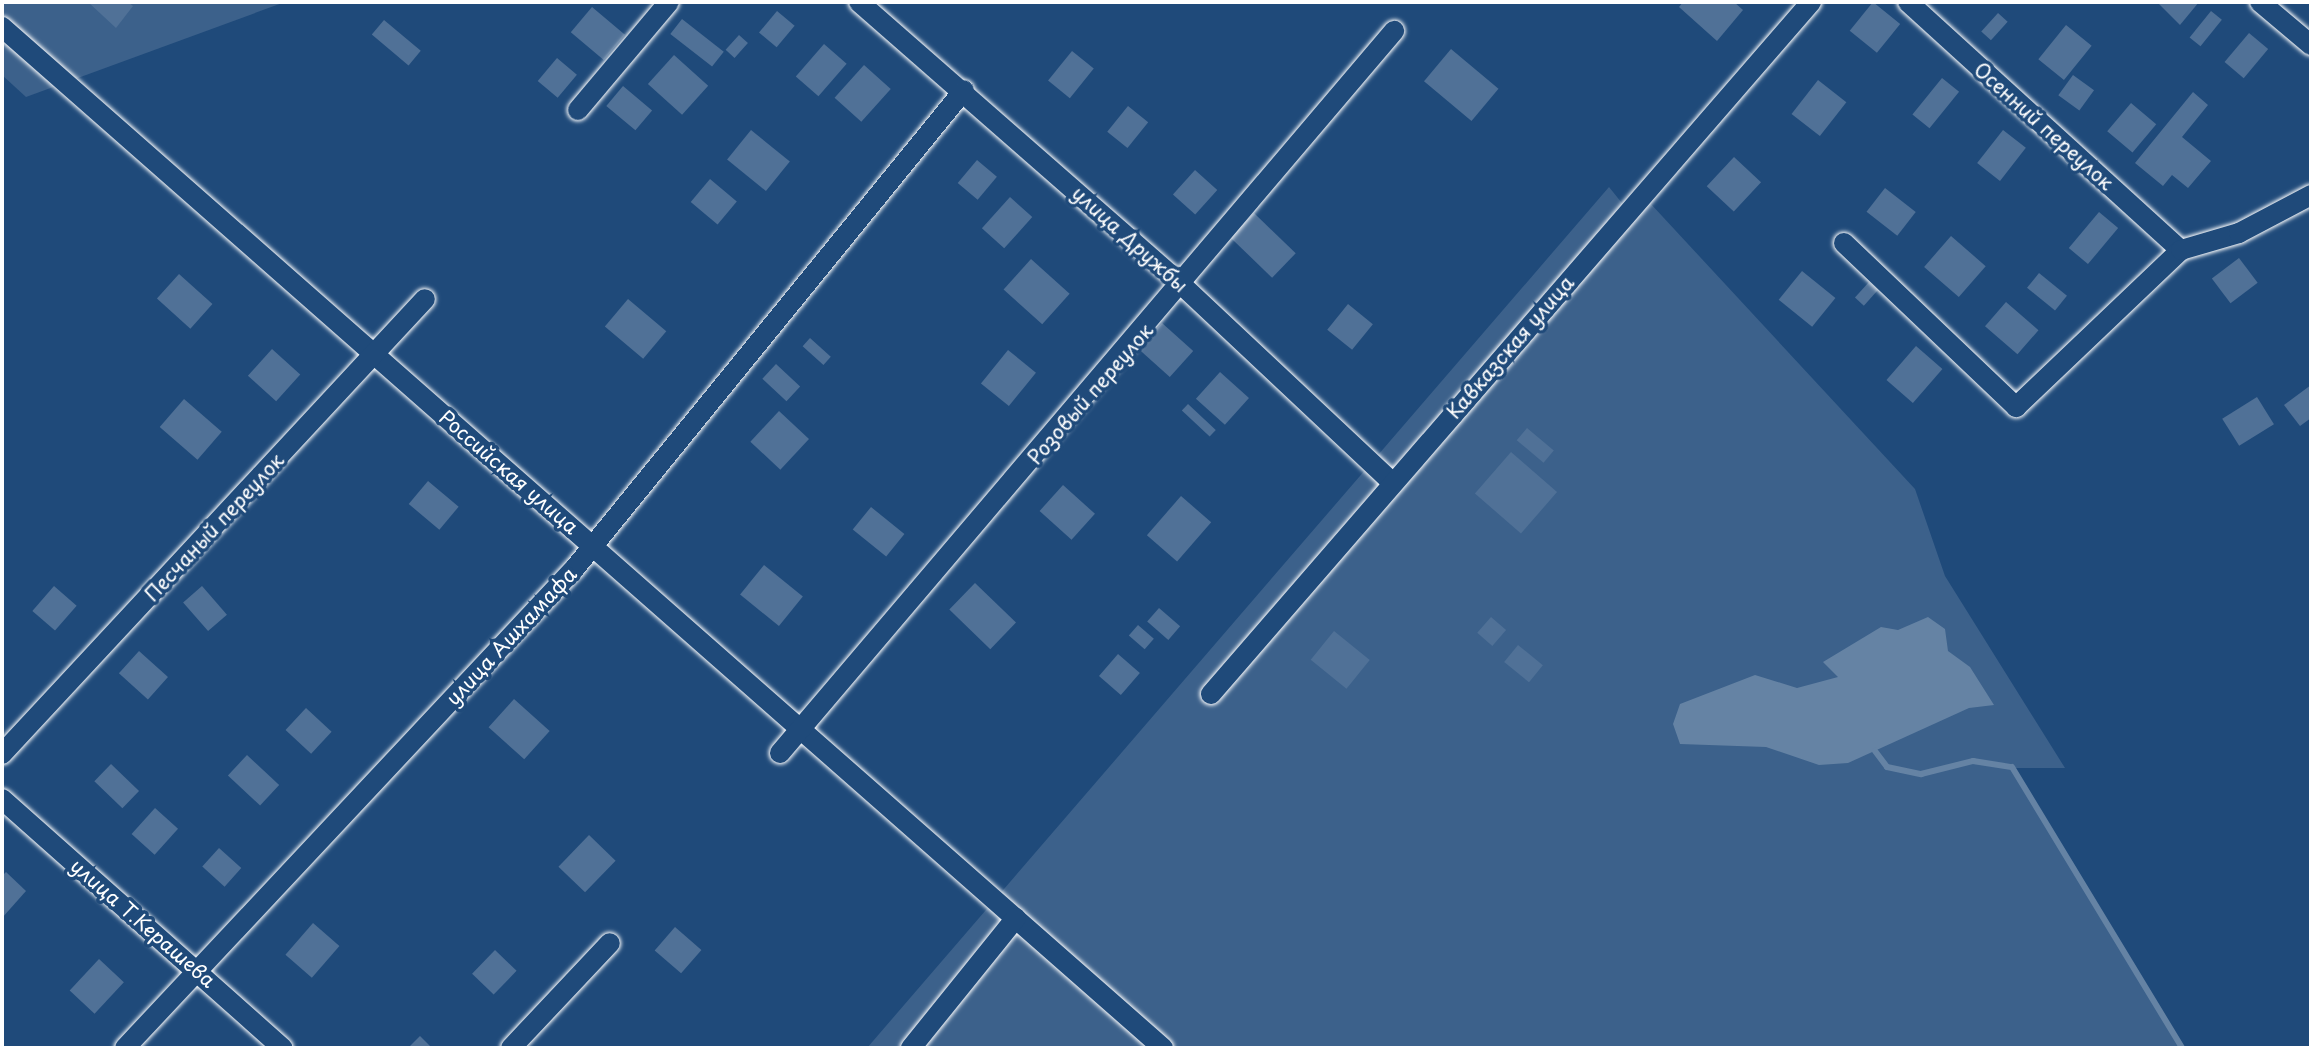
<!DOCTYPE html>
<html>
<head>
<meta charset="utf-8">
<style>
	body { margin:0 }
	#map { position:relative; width:2313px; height:1050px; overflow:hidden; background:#1f4a7a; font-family:"Playpen Sans",sans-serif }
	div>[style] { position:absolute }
	.green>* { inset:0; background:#3c618b }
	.water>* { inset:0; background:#6583a4 }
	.stream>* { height:6px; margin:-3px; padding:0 3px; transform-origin:3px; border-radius:3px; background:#6583a4 }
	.building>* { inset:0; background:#507197; transform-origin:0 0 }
	.roads { filter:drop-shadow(0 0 2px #fff) drop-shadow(0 0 2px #fff) }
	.minor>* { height:20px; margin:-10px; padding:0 10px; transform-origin:10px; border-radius:10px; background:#1f4a7a }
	span { translate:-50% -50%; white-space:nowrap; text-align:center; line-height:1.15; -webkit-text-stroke:7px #1f4a7a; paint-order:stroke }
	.street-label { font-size:20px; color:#fff }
	.frame { position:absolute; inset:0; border:4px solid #fff; pointer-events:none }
</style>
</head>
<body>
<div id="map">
	<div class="green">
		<div style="clip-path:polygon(2px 2px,285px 2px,26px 97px,2px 75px)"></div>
		<div style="clip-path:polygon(1609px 187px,1634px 218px,1650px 203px,1915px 489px,1945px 576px,2065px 768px,2013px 768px,2182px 1048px,867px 1048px)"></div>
	</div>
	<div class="water">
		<div style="clip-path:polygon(1928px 617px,1945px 629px,1948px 651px,1970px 667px,1994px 705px,1969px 708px,1848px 763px,1819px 765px,1766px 747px,1680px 744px,1673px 724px,1680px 704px,1755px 675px,1797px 688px,1838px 677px,1823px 662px,1881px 627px,1898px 630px)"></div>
	</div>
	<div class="stream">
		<div style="left:1875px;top:751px;width:20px;rotate:53deg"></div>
		<div style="left:1887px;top:767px;width:35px;rotate:12deg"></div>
		<div style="left:1921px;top:774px;width:54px;rotate:-14deg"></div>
		<div style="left:1973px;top:761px;width:39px;rotate:9deg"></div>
		<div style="left:2012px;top:767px;width:328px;rotate:58.8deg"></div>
	</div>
	<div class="building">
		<div style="clip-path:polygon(88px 2px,128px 2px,133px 6px,116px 28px)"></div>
		<div style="clip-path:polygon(1683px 2px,1734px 2px,1743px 10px,1717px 41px,1679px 7px)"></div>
		<div style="left:1873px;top:2px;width:35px;height:37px;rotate:39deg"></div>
		<div style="clip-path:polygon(2157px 2px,2199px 2px,2180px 25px)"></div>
		<div style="left:592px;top:7px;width:43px;height:33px;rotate:40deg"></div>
		<div style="left:777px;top:11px;width:23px;height:28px;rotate:40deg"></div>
		<div style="left:2211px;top:11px;width:14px;height:34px;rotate:39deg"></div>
		<div style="left:1998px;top:13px;width:13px;height:25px;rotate:42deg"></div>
		<div style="left:682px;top:19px;width:53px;height:19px;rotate:38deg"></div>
		<div style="left:384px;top:20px;width:48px;height:19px;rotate:40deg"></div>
		<div style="left:2066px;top:25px;width:33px;height:44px;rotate:39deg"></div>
		<div style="left:2249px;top:33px;width:25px;height:38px;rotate:40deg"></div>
		<div style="left:739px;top:35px;width:12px;height:20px;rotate:42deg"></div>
		<div style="left:824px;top:44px;width:30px;height:43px;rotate:41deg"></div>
		<div style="left:1451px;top:49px;width:62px;height:42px;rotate:40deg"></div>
		<div style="left:1072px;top:51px;width:28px;height:38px;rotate:39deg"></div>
		<div style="left:674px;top:55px;width:46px;height:39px;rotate:42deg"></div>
		<div style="left:557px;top:58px;width:26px;height:30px;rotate:40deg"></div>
		<div style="left:864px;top:65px;width:36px;height:44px;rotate:42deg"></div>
		<div style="left:2073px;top:75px;width:26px;height:25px;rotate:36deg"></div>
		<div style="left:1942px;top:78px;width:22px;height:47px;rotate:39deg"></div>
		<div style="left:1818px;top:80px;width:36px;height:43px;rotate:38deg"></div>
		<div style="left:623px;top:86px;width:38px;height:26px;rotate:40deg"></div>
		<div style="clip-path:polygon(2193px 92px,2208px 105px,2182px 137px,2211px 161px,2188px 188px,2172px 175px,2163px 186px,2135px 163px)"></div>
		<div style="left:2131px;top:103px;width:33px;height:37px;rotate:40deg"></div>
		<div style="left:1128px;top:106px;width:26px;height:33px;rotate:39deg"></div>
		<div style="left:751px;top:130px;width:50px;height:38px;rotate:39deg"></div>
		<div style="left:2003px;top:130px;width:29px;height:42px;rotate:38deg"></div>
		<div style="left:1734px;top:157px;width:37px;height:40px;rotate:43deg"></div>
		<div style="left:977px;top:160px;width:26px;height:30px;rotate:40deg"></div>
		<div style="left:1195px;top:170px;width:30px;height:33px;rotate:42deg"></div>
		<div style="left:710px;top:179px;width:35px;height:30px;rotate:40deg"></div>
		<div style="left:1885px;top:188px;width:39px;height:30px;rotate:38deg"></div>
		<div style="left:1010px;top:197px;width:30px;height:42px;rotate:42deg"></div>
		<div style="left:2099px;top:212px;width:25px;height:47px;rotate:40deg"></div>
		<div style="left:1254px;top:213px;width:58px;height:34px;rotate:44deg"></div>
		<div style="left:1951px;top:236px;width:46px;height:41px;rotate:41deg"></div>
		<div style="left:2239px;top:258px;width:31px;height:34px;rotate:53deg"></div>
		<div style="left:1031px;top:259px;width:52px;height:41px;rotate:42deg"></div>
		<div style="left:1802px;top:271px;width:43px;height:37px;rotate:39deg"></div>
		<div style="left:2039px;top:273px;width:36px;height:19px;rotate:39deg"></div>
		<div style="left:179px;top:274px;width:45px;height:33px;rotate:42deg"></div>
		<div style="left:1869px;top:282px;width:12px;height:21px;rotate:42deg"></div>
		<div style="left:628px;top:299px;width:50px;height:36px;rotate:40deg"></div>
		<div style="left:2006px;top:302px;width:43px;height:32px;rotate:41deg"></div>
		<div style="left:1348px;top:304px;width:32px;height:33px;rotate:39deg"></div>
		<div style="left:1162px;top:323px;width:42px;height:35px;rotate:42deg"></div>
		<div style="left:810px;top:338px;width:28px;height:11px;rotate:42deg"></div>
		<div style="left:1916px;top:346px;width:35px;height:45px;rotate:41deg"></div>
		<div style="left:272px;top:349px;width:38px;height:36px;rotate:42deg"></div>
		<div style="left:1008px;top:350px;width:36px;height:43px;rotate:39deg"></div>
		<div style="left:776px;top:364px;width:33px;height:20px;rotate:43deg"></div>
		<div style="left:1220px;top:372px;width:39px;height:36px;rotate:42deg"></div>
		<div style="clip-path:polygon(2311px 385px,2311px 418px,2300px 426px,2284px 405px)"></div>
		<div style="left:2257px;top:397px;width:32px;height:41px;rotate:58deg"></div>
		<div style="left:184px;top:399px;width:50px;height:37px;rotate:41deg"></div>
		<div style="left:1188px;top:404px;width:38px;height:9px;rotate:43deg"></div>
		<div style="left:779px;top:411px;width:41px;height:42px;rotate:43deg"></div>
		<div style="left:1527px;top:428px;width:35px;height:16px;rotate:40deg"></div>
		<div style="left:1511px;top:452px;width:61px;height:55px;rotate:41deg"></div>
		<div style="left:428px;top:481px;width:40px;height:30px;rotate:40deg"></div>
		<div style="left:1063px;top:485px;width:43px;height:35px;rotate:42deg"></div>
		<div style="left:1181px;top:496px;width:40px;height:52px;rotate:41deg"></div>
		<div style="left:871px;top:507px;width:43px;height:29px;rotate:39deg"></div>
		<div style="left:764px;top:565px;width:50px;height:38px;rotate:39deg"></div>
		<div style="left:975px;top:583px;width:57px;height:37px;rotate:44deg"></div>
		<div style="left:54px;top:586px;width:30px;height:33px;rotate:41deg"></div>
		<div style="left:202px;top:586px;width:38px;height:25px;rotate:49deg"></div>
		<div style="left:1159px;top:608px;width:28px;height:18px;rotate:41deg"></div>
		<div style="left:1491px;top:617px;width:20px;height:21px;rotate:41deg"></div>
		<div style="left:1138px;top:625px;width:21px;height:14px;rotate:41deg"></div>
		<div style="left:1334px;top:631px;width:46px;height:37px;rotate:39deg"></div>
		<div style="left:1518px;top:645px;width:32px;height:22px;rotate:39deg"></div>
		<div style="left:139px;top:651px;width:39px;height:30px;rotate:42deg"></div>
		<div style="left:1118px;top:654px;width:29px;height:29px;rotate:41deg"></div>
		<div style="left:514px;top:699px;width:48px;height:38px;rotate:42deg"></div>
		<div style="left:306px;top:708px;width:35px;height:30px;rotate:43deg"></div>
		<div style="left:247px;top:755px;width:44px;height:28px;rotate:43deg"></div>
		<div style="left:111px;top:764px;width:39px;height:24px;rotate:44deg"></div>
		<div style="left:155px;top:808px;width:31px;height:35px;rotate:42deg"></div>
		<div style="left:589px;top:835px;width:37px;height:44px;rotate:44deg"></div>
		<div style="left:219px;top:848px;width:30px;height:25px;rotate:42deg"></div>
		<div style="clip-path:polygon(6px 872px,26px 891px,2px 918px,2px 876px)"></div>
		<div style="left:313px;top:923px;width:35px;height:42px;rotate:41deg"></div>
		<div style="left:675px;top:927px;width:35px;height:31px;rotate:41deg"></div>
		<div style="left:495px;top:950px;width:30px;height:33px;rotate:44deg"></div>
		<div style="left:99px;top:959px;width:34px;height:43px;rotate:43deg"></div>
		<div style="clip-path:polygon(420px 1036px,432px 1048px,408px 1048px)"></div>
	</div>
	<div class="roads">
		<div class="minor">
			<div style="left:859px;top:2px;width:431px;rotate:41.2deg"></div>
			<div style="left:1183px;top:286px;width:288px;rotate:43.2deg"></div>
			<div style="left:1908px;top:2px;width:369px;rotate:42.3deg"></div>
			<div style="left:2260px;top:2px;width:67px;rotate:40.1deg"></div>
			<div style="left:2px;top:27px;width:1546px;rotate:41.33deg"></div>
			<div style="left:578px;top:110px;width:141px;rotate:-49.9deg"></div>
			<div style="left:1844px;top:243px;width:238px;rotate:43.6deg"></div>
			<div style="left:2016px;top:407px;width:228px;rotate:-43.6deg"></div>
			<div style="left:2181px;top:250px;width:60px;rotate:-16.3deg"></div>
			<div style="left:2239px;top:233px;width:81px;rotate:-27.8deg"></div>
			<div style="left:1211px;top:694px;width:916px;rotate:-49.07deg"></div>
			<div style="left:780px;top:753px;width:948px;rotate:-49.62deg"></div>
			<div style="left:2px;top:754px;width:621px;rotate:-47.09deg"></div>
			<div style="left:2px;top:799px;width:375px;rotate:41.6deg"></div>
			<div style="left:125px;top:1048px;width:658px;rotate:-46.85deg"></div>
			<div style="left:575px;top:568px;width:616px;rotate:-50.86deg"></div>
			<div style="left:511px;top:1048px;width:144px;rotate:-46.7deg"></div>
			<div style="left:911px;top:1048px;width:167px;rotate:-51.1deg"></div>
		</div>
	</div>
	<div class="street-label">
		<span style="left:2044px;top:126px;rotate:42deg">Осенний переулок</span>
		<span style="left:1130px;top:239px;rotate:42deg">улица Дружбы</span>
		<span style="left:1510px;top:347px;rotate:-49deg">Кавказcкая улица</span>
		<span style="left:1090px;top:394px;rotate:-49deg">Розовый переулок</span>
		<span style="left:509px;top:472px;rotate:41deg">Российская улица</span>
		<span style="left:214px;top:527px;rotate:-47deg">Песчаный переулок</span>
		<span style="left:511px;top:636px;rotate:-47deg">улица Ашхамафа</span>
		<span style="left:143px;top:923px;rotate:41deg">улица Т.Керашева</span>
	</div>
	<div class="frame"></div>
</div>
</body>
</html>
